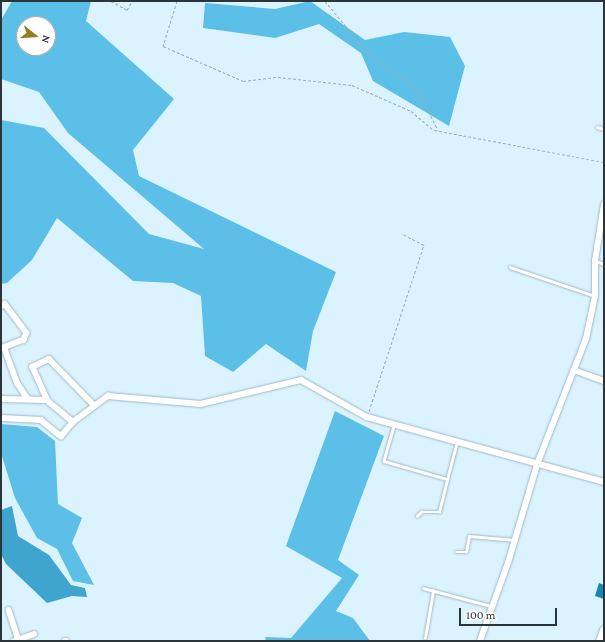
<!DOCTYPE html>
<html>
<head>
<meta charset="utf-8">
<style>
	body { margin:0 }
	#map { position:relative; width:605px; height:642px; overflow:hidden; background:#daf3ff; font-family:"Crimson Pro",serif }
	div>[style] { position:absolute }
	.forest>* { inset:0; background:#5cbfe8 }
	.water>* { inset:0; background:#40a5ce }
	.building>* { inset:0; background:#1688b0 }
	.path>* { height:1px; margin-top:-0.5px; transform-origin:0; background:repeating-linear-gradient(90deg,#9aadb7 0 3px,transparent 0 5px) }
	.roads { filter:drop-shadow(0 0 1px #a1b9c5) drop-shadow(0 0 1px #a1b9c5) }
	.service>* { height:2.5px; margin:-1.25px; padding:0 1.25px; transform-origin:1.25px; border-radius:1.25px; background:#fff }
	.minor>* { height:5.5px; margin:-2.75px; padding:0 2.75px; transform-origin:2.75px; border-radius:2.75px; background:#fff }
	.primary>* { height:9px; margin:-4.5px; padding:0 4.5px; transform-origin:4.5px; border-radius:4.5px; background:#fff }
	span { translate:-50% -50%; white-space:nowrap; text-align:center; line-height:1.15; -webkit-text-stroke:3px #fff; paint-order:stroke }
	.frame { position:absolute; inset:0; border:2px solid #2b3439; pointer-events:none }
	.north { position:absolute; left:16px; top:16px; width:40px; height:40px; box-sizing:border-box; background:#fff; border:1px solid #aaaeb0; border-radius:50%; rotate:107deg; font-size:11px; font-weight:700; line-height:16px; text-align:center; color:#2b3439 }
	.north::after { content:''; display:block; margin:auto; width:14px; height:18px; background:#917f26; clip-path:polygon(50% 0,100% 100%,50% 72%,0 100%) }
	.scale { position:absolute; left:459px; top:608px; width:98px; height:18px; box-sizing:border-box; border:2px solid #2b3439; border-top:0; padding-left:5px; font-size:12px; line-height:14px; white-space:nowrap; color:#2b3439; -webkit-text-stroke:3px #fff; paint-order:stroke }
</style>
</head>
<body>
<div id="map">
	<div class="forest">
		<div style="clip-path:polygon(evenodd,12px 1px,91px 1px,86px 21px,174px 99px,133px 150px,139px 176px,336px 272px,313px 331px,306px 371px,266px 344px,233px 372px,205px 356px,201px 296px,173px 283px,133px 281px,57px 218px,32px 260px,7px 283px,1px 284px,1px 120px,44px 128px,149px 234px,204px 249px,68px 133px,39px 92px,1px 79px,1px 20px,12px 1px,24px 24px,48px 24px,48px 48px,24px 48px,24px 24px)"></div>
		<div style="clip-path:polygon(310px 1px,365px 40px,404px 32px,450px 37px,465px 66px,449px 126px,373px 81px,361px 53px,319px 24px,275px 38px,203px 28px,205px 3px,275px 9px)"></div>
		<div style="clip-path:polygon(335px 411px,384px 436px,338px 560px,359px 575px,336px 611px,353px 618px,370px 641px,266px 641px,265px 637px,291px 638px,342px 578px,286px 546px)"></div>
		<div style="clip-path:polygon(1px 424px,37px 427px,55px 441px,58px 504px,82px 518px,72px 543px,94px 585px,73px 581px,57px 549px,37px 538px,15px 498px,1px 453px)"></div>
	</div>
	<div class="water">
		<div style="clip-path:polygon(12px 506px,18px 536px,49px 555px,71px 585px,85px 588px,87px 597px,72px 596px,47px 603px,6px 564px,1px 554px,1px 510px)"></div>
	</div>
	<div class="building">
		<div style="clip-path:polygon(599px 583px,604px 585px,604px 599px,595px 596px)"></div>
	</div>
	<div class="path">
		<div style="left:111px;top:1px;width:18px;rotate:29deg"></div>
		<div style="left:127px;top:10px;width:10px;rotate:-61deg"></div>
		<div style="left:177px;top:1px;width:47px;rotate:107.3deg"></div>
		<div style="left:163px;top:46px;width:87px;rotate:23.6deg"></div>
		<div style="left:243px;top:81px;width:35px;rotate:-7deg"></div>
		<div style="left:278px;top:77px;width:74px;rotate:6.2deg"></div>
		<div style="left:352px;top:85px;width:64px;rotate:23.8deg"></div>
		<div style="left:411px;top:111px;width:30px;rotate:40deg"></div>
		<div style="left:434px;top:130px;width:173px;rotate:10.7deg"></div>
		<div style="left:325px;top:1px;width:69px;rotate:50.3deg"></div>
		<div style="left:369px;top:54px;width:59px;rotate:36.1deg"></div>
		<div style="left:417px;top:89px;width:46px;rotate:62.9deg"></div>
		<div style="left:369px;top:411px;width:175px;rotate:-71.7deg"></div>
		<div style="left:424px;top:245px;width:25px;rotate:-153deg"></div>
	</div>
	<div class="roads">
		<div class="service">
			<div style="left:597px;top:127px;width:7px;rotate:16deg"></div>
			<div style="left:595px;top:261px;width:9px;rotate:18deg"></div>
			<div style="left:510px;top:267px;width:90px;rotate:18.8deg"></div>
			<div style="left:394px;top:426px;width:36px;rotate:106deg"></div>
			<div style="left:384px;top:461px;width:66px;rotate:15.9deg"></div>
			<div style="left:447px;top:479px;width:39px;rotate:-75deg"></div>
			<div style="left:417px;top:516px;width:6px;rotate:-45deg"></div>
			<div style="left:421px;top:512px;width:18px"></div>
			<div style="left:439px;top:512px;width:34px;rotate:-76deg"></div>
			<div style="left:456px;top:552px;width:10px"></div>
			<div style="left:466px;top:552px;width:16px;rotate:-79deg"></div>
			<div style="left:469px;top:536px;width:46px;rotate:5deg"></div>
			<div style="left:423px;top:588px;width:70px;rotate:14.8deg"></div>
			<div style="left:425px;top:638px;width:48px;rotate:-80.3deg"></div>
		</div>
		<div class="minor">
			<div style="left:1px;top:306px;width:4px;rotate:-27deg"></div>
			<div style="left:5px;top:304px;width:36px;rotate:53deg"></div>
			<div style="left:27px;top:333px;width:8px;rotate:113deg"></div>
			<div style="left:24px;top:340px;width:25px;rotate:159deg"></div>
			<div style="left:5px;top:349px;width:37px;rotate:70deg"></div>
			<div style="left:18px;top:384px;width:18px;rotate:56deg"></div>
			<div style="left:574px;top:370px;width:32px;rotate:20deg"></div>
			<div style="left:1px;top:399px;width:46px;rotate:1.2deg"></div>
			<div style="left:47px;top:400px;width:34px;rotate:40deg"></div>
			<div style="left:47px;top:400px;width:36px;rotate:-114deg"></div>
			<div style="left:32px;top:367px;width:19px;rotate:-25deg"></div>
			<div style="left:49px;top:359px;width:64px;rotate:45.6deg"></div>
			<div style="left:1px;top:418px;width:40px;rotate:2.9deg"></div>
			<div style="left:41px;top:420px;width:26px;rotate:39deg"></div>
			<div style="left:61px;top:436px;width:18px;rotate:-49deg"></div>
			<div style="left:73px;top:422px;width:44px;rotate:-36.6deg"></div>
			<div style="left:108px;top:396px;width:93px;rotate:4.9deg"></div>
			<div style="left:201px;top:404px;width:103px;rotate:-13.5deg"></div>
			<div style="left:301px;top:380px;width:76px;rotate:29.3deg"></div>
			<div style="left:367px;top:417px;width:246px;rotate:15.3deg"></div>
			<div style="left:9px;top:610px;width:33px;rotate:72deg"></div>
			<div style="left:14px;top:641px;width:21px;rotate:-19deg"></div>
			<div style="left:65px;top:641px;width:1px"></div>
			<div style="left:480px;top:641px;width:83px;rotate:-70.3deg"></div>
			<div style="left:508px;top:563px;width:105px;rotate:-73.5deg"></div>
			<div style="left:538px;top:462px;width:132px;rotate:-68.7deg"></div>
			<div style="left:586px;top:339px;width:44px;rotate:-78.2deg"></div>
			<div style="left:595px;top:296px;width:35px;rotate:-90deg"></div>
			<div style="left:595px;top:261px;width:57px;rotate:-80.9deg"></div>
		</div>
		<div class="primary">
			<div style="left:600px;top:641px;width:12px;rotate:-70deg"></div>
		</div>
	</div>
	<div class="frame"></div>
	<div class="north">N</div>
	<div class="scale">100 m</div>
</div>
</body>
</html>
